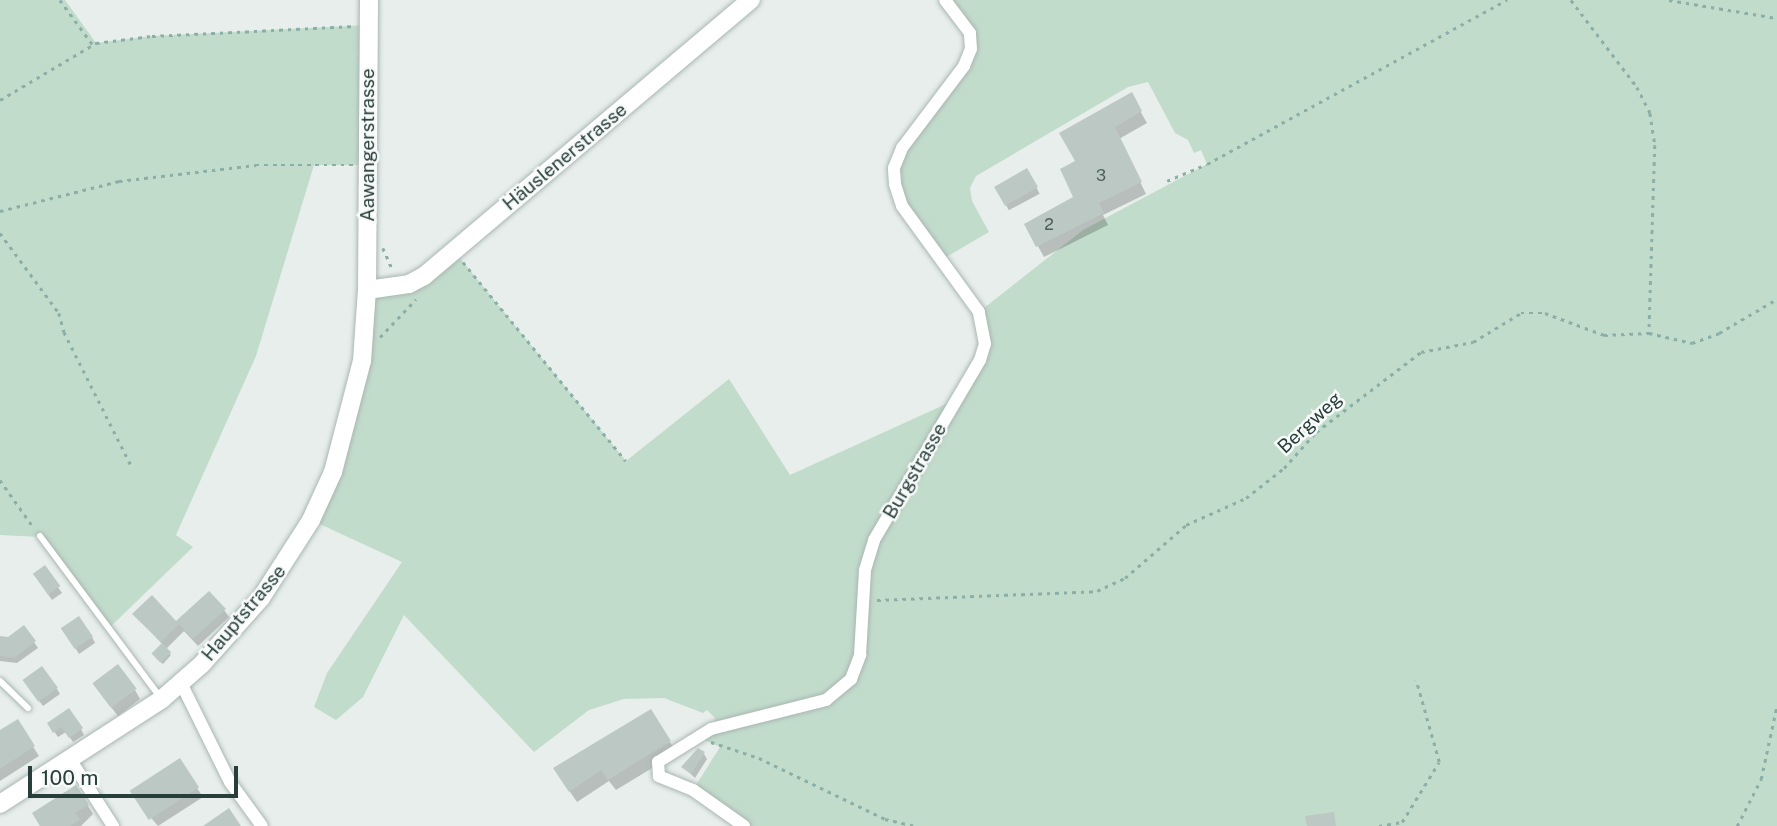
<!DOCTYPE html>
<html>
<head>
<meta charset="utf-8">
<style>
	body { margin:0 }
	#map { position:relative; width:1777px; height:826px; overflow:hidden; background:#e7eeeb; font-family:"Public Sans",sans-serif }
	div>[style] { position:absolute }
	.green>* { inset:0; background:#c2dccc }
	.shadow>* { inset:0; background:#0003; transform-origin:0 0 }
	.building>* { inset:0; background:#bcc8c4; transform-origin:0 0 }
	.path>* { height:2.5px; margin-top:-1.25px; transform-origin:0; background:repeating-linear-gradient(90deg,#8baea6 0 3.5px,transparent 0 8.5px) }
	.roads { filter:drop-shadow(0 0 2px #aab6b2) drop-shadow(0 0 2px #aab6b2) }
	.lane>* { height:6px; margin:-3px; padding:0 3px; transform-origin:3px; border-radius:3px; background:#fff }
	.street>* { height:12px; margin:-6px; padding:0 6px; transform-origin:6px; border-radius:6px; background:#fff }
	.secondary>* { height:18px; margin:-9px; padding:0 9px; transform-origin:9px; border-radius:9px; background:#fff }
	span { translate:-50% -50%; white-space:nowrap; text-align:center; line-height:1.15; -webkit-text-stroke:5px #f7faf9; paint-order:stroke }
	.number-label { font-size:16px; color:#4c605c }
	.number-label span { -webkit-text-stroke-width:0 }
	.street-label { font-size:19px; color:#273e3a }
	.scale { position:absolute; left:28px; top:766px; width:210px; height:32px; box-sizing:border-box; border:4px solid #273e3a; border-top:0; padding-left:9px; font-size:21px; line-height:24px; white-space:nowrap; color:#273e3a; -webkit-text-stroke:5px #f7faf9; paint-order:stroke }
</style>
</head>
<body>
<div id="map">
	<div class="green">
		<div style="clip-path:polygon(0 0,65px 0,96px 43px,152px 36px,369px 25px,368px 165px,314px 165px,256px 356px,176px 535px,193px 547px,108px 629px,40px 537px,0 535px)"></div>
		<div style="clip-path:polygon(945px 0,1777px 0,1777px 826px,744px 826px,693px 790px,720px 747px,695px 736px,712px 729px,715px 718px,707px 710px,703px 713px,664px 698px,624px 699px,589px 710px,534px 752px,404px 615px,363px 697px,336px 720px,314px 707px,327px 673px,402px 562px,311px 520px,333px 472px,367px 290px,383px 289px,454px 251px,626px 461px,729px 379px,790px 475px,957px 399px,980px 360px,979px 312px,1083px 230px,1207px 164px,1201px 150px,1194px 153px,1188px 140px,1175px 133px,1148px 82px,1128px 87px,976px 176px,970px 188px,972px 201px,989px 232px,941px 260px,902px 206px,894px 168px,964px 66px,970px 33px)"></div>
	</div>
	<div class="shadow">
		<div style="clip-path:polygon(1131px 95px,1147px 123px,1119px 139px,1146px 194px,1103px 215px,1108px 225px,1044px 257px,1026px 225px,1075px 198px,1078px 162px)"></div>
		<div style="left:1027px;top:170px;width:27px;height:35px;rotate:62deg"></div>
		<div style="clip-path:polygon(44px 567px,62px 593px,52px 600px,38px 580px)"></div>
		<div style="clip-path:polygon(224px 610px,229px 617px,198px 646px,184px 631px,166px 649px,171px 655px,163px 664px,155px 657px,163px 645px,135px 615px,176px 623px)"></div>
		<div style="clip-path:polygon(67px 635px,92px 637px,95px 643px,79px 654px)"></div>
		<div style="clip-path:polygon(0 638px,34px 642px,38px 648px,17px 663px,0 661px)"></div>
		<div style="clip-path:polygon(28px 686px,57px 689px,60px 694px,43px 706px)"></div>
		<div style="clip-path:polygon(135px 690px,140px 699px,118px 716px,100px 693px)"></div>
		<div style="clip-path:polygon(17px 722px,39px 756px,0 781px,0 733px)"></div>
		<div style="clip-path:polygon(49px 724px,81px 729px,84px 735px,73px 742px,66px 732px,58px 737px)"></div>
		<div style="clip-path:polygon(670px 742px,677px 753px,616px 790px,609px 781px,577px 802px,562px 780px)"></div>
		<div style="clip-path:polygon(704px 754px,707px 759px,695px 778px,683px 767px)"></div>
		<div style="clip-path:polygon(76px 787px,93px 814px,81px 826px,42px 826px)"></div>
		<div style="clip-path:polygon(197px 788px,203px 797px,158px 826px,137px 801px)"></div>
	</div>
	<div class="building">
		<div style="clip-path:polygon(1132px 92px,1142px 111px,1115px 127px,1142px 182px,1099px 203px,1104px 213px,1036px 247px,1024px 224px,1073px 197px,1060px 169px,1075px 161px,1059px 133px)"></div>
		<div style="left:1027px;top:168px;width:22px;height:38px;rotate:60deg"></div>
		<div style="left:45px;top:565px;width:26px;height:15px;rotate:54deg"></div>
		<div style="clip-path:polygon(209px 591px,226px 609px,193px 639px,179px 624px,161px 642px,132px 614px,152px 595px,176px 621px)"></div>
		<div style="left:79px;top:616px;width:25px;height:22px;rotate:56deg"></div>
		<div style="clip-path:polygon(24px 625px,36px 641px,14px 658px,0 656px,0 636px,8px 637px)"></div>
		<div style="left:162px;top:643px;width:13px;height:15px;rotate:45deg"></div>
		<div style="left:118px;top:664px;width:31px;height:32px;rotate:53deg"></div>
		<div style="left:42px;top:666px;width:27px;height:24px;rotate:54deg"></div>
		<div style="clip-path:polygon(69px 708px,83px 728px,69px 738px,61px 727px,53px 733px,47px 723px)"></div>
		<div style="clip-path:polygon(651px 709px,671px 741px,608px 780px,601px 770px,569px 792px,553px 768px)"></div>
		<div style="clip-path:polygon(18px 719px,35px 746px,0 769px,0 730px)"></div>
		<div style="clip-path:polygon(698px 748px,705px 752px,691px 774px,681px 767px)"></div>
		<div style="left:180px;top:758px;width:35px;height:60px;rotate:57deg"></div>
		<div style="clip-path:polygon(76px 785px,89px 805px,75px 813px,80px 820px,70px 826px,40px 826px,32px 813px)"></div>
		<div style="clip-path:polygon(229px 808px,241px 826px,203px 826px)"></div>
		<div style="clip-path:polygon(1334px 812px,1336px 826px,1307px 826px,1305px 816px)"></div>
	</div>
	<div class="path">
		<div style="left:60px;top:0;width:56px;rotate:53.7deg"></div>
		<div style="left:1571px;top:0;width:109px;rotate:52.8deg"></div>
		<div style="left:1637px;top:87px;width:29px;rotate:63deg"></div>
		<div style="left:1650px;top:113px;width:32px;rotate:81deg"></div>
		<div style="left:1655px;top:145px;width:188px;rotate:91.8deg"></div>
		<div style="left:1669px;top:0;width:109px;rotate:9.5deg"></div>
		<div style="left:0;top:100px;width:112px;rotate:-30.7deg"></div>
		<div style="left:96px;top:43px;width:56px;rotate:-7.1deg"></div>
		<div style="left:152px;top:36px;width:203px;rotate:-2.8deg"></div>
		<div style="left:1167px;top:181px;width:43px;rotate:-23deg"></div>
		<div style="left:1207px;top:164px;width:342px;rotate:-28.7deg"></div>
		<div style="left:0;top:211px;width:123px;rotate:-14.1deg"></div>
		<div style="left:119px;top:181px;width:138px;rotate:-6.7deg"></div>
		<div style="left:256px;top:165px;width:97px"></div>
		<div style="left:0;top:233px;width:99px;rotate:53.6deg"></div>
		<div style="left:59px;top:313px;width:20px;rotate:75deg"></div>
		<div style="left:64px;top:332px;width:151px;rotate:63.3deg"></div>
		<div style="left:383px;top:248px;width:24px;rotate:66deg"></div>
		<div style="left:463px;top:262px;width:257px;rotate:50.7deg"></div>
		<div style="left:380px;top:337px;width:52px;rotate:-46.5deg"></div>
		<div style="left:0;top:480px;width:59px;rotate:54.7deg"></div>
		<div style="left:877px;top:600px;width:220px;rotate:-2.3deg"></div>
		<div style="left:1097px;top:591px;width:31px;rotate:-25deg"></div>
		<div style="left:1125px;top:578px;width:81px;rotate:-41deg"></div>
		<div style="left:1186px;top:525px;width:66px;rotate:-24.2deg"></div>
		<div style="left:1246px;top:498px;width:48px;rotate:-38.3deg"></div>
		<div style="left:1284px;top:468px;width:48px;rotate:-48.4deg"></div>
		<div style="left:1316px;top:432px;width:132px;rotate:-37.3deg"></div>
		<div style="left:1421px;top:352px;width:53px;rotate:-10.9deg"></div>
		<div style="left:1473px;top:342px;width:56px;rotate:-31.1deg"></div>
		<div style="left:1521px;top:313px;width:24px"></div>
		<div style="left:1545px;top:313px;width:63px;rotate:20.4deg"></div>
		<div style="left:1604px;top:335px;width:45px;rotate:-2.5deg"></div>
		<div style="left:1649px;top:333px;width:44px;rotate:13.1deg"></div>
		<div style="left:1692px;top:343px;width:29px;rotate:-20deg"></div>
		<div style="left:1719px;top:333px;width:67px;rotate:-30.4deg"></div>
		<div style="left:711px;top:742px;width:51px;rotate:18.4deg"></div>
		<div style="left:759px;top:758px;width:140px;rotate:25.8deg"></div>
		<div style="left:885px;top:819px;width:32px;rotate:13deg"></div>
		<div style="left:1379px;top:826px;width:23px;rotate:-10deg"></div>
		<div style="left:1402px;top:822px;width:70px;rotate:-58.3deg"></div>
		<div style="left:1439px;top:762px;width:85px;rotate:-105.7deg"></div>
		<div style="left:1737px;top:826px;width:53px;rotate:-62.9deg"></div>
		<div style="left:1761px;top:779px;width:76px;rotate:-77.8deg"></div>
	</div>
	<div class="roads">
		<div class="lane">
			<div style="left:40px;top:536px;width:201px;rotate:53.3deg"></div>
			<div style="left:0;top:681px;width:39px;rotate:44deg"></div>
		</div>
		<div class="street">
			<div style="left:181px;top:683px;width:110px;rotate:63.7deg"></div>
			<div style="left:230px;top:782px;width:54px;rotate:54deg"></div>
			<div style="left:70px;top:759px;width:80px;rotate:57.3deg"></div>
			<div style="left:744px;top:826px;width:62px;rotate:-144.8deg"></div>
			<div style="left:693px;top:790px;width:37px;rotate:-158deg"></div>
			<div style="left:659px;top:776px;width:14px;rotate:-94deg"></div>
			<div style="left:658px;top:762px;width:62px;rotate:-31.9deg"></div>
			<div style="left:711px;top:729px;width:119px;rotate:-14.2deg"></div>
			<div style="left:826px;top:700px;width:33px;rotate:-40deg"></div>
			<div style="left:851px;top:679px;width:26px;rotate:-69deg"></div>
			<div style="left:860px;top:655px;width:85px;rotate:-86.6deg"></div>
			<div style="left:865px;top:570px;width:31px;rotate:-73deg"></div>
			<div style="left:874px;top:540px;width:209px;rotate:-59.5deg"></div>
			<div style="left:980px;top:360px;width:17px;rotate:-73deg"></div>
			<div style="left:985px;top:344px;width:33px;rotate:-101deg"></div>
			<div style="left:979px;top:312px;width:131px;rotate:-126deg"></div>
			<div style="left:902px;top:206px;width:23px;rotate:-108deg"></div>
			<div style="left:895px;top:184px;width:16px;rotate:-94deg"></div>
			<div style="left:894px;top:168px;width:22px;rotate:-68deg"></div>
			<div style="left:902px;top:148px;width:103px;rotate:-52.9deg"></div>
			<div style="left:964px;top:66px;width:18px;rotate:-68deg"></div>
			<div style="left:971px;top:49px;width:16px;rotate:-94deg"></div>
			<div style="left:970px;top:33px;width:41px;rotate:-127.1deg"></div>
		</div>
		<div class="secondary">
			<div style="left:367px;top:290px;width:42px;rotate:-8.1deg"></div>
			<div style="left:409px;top:284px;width:17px;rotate:-28deg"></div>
			<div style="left:424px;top:276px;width:428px;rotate:-40.2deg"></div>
			<div style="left:0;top:804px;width:193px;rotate:-32.9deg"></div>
			<div style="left:162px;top:699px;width:52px;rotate:-41.1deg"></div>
			<div style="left:201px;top:665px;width:90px;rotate:-48.2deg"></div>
			<div style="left:261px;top:598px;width:93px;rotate:-57.3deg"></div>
			<div style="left:311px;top:520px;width:53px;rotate:-65.4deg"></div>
			<div style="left:333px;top:472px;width:115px;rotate:-75.4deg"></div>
			<div style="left:362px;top:361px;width:71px;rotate:-86deg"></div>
			<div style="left:367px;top:290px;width:290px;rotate:-89.6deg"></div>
		</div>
	</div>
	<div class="number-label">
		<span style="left:1101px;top:176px">3</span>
		<span style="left:1049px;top:225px">2</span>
	</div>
	<div class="street-label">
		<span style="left:368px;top:145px;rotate:-90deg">Aawangerstrasse</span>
		<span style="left:565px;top:157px;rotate:-40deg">Häuslenerstrasse</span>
		<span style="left:1310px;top:423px;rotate:-43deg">Bergweg</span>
		<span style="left:915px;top:471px;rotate:-60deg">Burgstrasse</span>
		<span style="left:244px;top:613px;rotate:-50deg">Hauptstrasse</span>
	</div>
	<div class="scale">100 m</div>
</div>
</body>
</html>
